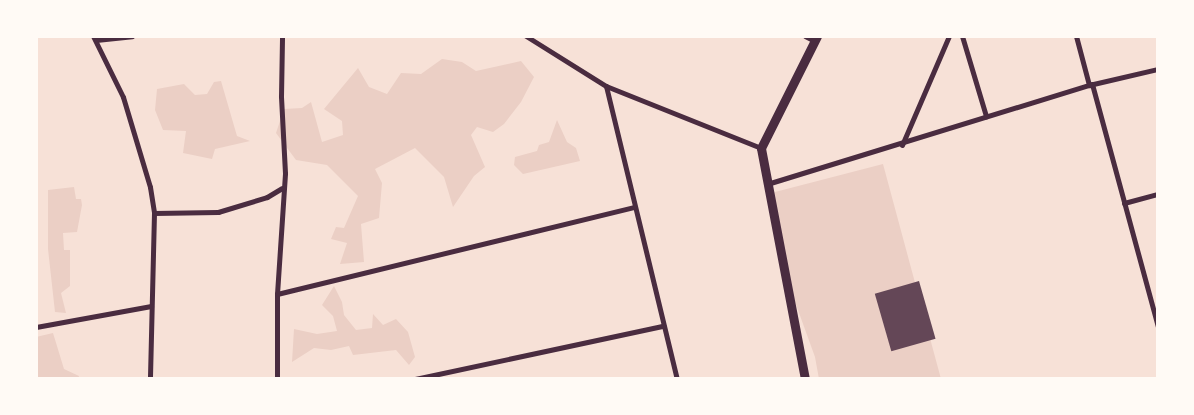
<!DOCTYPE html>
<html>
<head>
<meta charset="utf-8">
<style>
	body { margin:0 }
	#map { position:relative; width:1194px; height:415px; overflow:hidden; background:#f7e1d7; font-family:Arial,sans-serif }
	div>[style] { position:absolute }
	.green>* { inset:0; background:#ebcfc5 }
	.building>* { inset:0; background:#644757; transform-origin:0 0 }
	.minor>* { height:5px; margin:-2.5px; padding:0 2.5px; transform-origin:2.5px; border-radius:2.5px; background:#4a2c40 }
	.tertiary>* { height:9px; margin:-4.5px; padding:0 4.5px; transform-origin:4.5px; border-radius:4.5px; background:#4a2c40 }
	span { translate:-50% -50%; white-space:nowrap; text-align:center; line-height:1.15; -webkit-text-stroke:5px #fffaf5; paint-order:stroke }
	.frame { position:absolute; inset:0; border:38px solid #fffaf5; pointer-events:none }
</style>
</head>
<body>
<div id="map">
	<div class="green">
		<div style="clip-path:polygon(442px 59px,462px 62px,476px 71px,521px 61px,534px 77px,521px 102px,504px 124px,493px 132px,477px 127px,471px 135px,485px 167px,474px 176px,453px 207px,444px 177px,415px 148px,375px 169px,382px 183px,379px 218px,361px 224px,364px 262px,340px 264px,347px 243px,331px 239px,336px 227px,344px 228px,358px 196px,327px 165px,296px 160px,276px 133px,284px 109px,302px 108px,311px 102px,322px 142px,343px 135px,342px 121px,324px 109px,358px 68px,369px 87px,387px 94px,401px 73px,421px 74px)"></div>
		<div style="clip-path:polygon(221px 81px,237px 136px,250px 141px,215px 149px,212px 159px,183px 153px,186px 131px,163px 130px,155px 110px,157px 89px,184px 84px,195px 95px,207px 94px,214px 82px)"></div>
		<div style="clip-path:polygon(557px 120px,567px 142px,576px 148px,580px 161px,523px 174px,514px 165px,515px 157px,537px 151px,539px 145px,549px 142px)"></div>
		<div style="clip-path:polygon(883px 164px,941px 379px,819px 379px,815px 357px,790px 288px,772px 195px,775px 192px)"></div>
		<div style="clip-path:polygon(74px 187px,76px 199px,81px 199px,82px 205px,77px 232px,63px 233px,64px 250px,70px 250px,70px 286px,61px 293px,66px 313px,55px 312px,48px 249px,48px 190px)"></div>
		<div style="clip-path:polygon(334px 286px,342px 302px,344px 315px,356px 330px,372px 328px,373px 314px,383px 325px,396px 319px,408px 332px,415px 357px,409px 365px,396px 350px,353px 355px,349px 346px,331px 350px,314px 348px,292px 362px,294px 329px,317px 334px,337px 331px,333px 316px,322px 305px)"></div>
		<div style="clip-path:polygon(53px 333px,64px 369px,79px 376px,78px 379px,36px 379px,36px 337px)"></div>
	</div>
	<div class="building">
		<div style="left:919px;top:281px;width:60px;height:46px;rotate:74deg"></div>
	</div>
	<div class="minor">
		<div style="left:93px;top:36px;width:68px;rotate:63.8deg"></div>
		<div style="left:123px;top:97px;width:94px;rotate:73.3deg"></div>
		<div style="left:150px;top:187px;width:26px;rotate:81deg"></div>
		<div style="left:154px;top:213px;width:166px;rotate:91.4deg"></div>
		<div style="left:526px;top:36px;width:94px;rotate:32deg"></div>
		<div style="left:606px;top:86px;width:167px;rotate:21.8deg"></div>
		<div style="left:805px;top:36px;width:11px;rotate:27deg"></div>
		<div style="left:962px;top:36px;width:84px;rotate:73.3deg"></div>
		<div style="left:1076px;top:36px;width:51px;rotate:75.1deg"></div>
		<div style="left:96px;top:40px;width:36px;rotate:-6deg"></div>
		<div style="left:1092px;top:84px;width:252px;rotate:74.8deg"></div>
		<div style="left:606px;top:86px;width:301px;rotate:76.4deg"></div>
		<div style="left:902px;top:145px;width:119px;rotate:-66.7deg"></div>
		<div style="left:767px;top:184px;width:337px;rotate:-17.1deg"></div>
		<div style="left:1089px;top:85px;width:71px;rotate:-13.1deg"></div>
		<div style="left:1124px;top:203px;width:35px;rotate:-15deg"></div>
		<div style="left:154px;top:213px;width:64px;rotate:-0.9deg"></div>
		<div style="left:218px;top:212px;width:51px;rotate:-17deg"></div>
		<div style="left:267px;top:197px;width:17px;rotate:-31deg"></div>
		<div style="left:277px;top:294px;width:367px;rotate:-13.7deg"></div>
		<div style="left:36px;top:327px;width:117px;rotate:-10.3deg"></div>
		<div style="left:277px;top:379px;width:85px;rotate:-90deg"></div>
		<div style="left:277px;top:294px;width:121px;rotate:-86.2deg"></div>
		<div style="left:285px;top:173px;width:77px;rotate:-93deg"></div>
		<div style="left:281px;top:96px;width:60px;rotate:-89deg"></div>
		<div style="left:415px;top:379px;width:254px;rotate:-12.1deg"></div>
	</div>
	<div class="tertiary">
		<div style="left:805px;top:379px;width:235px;rotate:-100.8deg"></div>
		<div style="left:761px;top:148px;width:125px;rotate:-63.4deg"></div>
	</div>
	<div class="frame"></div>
</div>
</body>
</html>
